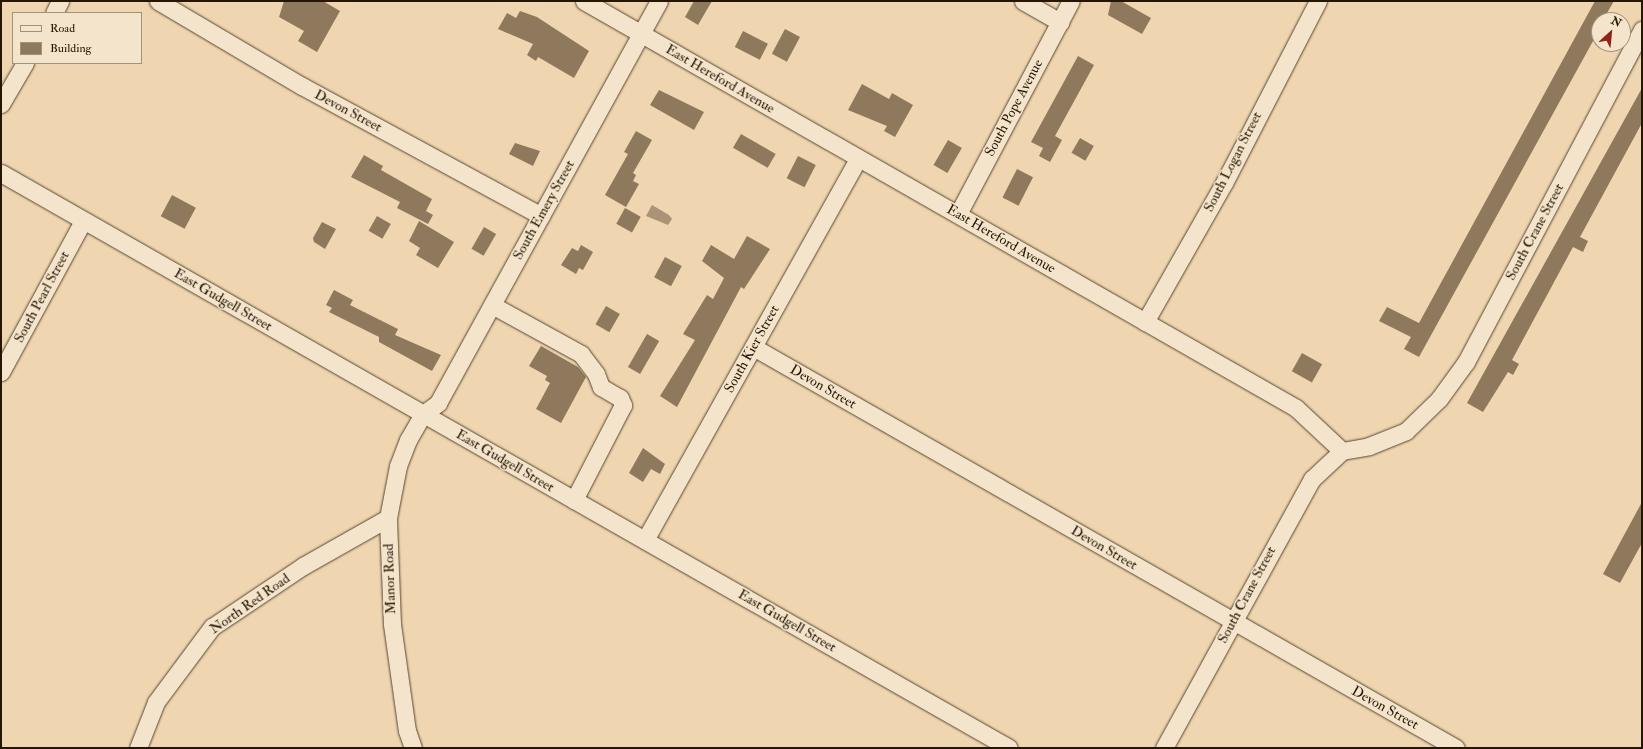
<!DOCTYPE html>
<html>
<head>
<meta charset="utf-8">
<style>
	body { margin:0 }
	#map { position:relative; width:1643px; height:749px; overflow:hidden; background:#efd5b0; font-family:"IM FELL Double Pica",serif }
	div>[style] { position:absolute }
	.water>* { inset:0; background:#aa9475 }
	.building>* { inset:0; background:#8e795c; transform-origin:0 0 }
	.roads { filter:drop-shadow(0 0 1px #57462e) drop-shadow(0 0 1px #57462e) }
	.minor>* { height:17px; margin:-8.5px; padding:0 8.5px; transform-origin:8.5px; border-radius:8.5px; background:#f5e4cc }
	span { translate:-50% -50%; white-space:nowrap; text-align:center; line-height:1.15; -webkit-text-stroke:3px #f5e4cc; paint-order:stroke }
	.street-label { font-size:14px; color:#241602 }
	.frame { position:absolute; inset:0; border:2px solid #241602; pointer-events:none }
	.legend { position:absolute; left:12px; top:12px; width:130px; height:52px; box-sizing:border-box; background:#f5e4cc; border:1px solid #a1927b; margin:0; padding:5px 7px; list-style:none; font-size:12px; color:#241602 }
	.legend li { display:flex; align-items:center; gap:8px; height:20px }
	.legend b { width:20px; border:1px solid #a1927b }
	.north { position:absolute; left:1591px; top:12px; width:40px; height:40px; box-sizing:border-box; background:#f5e4cc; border:1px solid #a1927b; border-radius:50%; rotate:27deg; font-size:11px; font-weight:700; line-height:16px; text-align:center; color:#241602 }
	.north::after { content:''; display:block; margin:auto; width:14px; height:18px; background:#8f2418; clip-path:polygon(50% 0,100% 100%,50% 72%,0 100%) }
</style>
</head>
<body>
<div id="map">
	<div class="water">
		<div style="clip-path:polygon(652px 205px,669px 215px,672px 219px,668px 225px,646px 216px)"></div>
	</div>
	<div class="building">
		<div style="clip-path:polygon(284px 1px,323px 1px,340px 11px,317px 52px,298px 41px,304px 31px,279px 17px)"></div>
		<div style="clip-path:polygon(694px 1px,712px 1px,698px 25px,685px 17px)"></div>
		<div style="clip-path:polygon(1111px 1px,1121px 1px,1151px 18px,1142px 34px,1108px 15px)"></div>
		<div style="clip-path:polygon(1595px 1px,1614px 1px,1603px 20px,1599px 20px,1598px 32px,1419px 357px,1404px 349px,1411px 337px,1379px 321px,1387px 307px,1419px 323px)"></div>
		<div style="clip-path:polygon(520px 11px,537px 17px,589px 51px,574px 78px,538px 57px,536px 61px,527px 55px,533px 44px,498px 29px,507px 13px,516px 18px)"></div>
		<div style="left:785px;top:29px;width:17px;height:28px;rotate:28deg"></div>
		<div style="left:743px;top:31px;width:28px;height:18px;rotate:27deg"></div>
		<div style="clip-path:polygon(1078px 56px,1094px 65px,1055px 136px,1062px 140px,1050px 162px,1039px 156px,1043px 148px,1031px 142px)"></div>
		<div style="clip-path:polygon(862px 84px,889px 99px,892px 93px,913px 105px,895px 137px,884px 131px,887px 126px,848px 110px)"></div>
		<div style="clip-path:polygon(1642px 88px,1642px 123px,1580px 237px,1588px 241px,1583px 252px,1573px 247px,1512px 360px,1519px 364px,1513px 375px,1508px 372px,1483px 412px,1467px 403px)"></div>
		<div style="clip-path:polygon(659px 90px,704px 112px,694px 130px,650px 105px)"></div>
		<div style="clip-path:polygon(636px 131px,652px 140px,633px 173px,636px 175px,633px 181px,639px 184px,626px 207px,605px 195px,628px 154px,624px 152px)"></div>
		<div style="left:741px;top:134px;width:40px;height:16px;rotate:30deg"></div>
		<div style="left:1080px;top:138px;width:16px;height:17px;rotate:30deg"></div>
		<div style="left:948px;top:140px;width:16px;height:29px;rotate:30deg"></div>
		<div style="clip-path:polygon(515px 143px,540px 151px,533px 166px,509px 154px)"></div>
		<div style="clip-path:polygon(364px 155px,383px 166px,381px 170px,432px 199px,426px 211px,433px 215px,428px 224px,397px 208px,400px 202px,351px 177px)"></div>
		<div style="left:798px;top:156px;width:20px;height:25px;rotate:27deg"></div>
		<div style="left:1017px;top:169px;width:18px;height:32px;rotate:27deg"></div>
		<div style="left:172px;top:195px;width:27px;height:24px;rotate:28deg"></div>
		<div style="left:625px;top:208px;width:18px;height:18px;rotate:29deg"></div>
		<div style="left:377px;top:216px;width:16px;height:17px;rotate:30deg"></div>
		<div style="clip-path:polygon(419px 221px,454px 242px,438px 268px,416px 255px,420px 248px,409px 241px)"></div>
		<div style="clip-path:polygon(322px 222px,336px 229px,325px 249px,314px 242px,313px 238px)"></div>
		<div style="left:484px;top:227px;width:14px;height:25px;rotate:30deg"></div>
		<div style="clip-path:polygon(747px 236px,770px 249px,744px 289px,741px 287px,677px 407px,660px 396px,695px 340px,683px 334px,707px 295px,713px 299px,724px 278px,702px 261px,711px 245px,734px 259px)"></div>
		<div style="clip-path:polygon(581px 245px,593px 252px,583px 270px,579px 268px,576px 274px,561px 265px,572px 248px,578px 251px)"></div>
		<div style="left:665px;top:257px;width:19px;height:23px;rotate:28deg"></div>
		<div style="clip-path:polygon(334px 290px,353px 300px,350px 305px,398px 329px,395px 335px,441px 355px,432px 371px,379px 342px,379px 337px,329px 312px,332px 308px,326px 305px)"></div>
		<div style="left:606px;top:306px;width:16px;height:21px;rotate:30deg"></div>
		<div style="left:647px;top:334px;width:14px;height:38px;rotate:30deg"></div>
		<div style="clip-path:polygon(541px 346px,578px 367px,586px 377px,561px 423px,536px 409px,550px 383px,545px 380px,547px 376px,529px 366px)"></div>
		<div style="left:1302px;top:353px;width:23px;height:21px;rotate:29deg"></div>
		<div style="clip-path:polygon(643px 448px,665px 464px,660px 474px,651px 469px,643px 482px,629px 473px)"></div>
		<div style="clip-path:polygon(1642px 502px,1642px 543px,1620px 583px,1603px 574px)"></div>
	</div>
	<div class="roads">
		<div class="minor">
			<div style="left:158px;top:1px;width:167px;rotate:30.6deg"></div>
			<div style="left:302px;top:86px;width:272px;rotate:28.5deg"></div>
			<div style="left:584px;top:1px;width:820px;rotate:29.75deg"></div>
			<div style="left:1296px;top:408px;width:63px;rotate:43.1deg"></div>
			<div style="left:1342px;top:451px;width:27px;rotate:-10deg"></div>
			<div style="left:1369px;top:446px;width:40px;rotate:-22deg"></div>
			<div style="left:1406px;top:431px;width:46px;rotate:-44.1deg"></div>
			<div style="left:1439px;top:399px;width:46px;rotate:-53.9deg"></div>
			<div style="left:1466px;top:362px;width:376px;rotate:-62.1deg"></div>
			<div style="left:1023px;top:1px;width:43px;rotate:29.6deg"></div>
			<div style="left:54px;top:13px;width:13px;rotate:-63deg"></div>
			<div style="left:1px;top:104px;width:48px;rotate:-59.7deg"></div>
			<div style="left:1px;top:173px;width:1160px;rotate:29.7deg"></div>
			<div style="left:958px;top:214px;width:241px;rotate:-62.1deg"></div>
			<div style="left:492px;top:305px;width:102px;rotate:28.8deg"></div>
			<div style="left:581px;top:354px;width:25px;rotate:53deg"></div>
			<div style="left:596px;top:374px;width:14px;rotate:69deg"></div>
			<div style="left:601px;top:387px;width:22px;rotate:30deg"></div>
			<div style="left:620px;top:398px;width:8px;rotate:67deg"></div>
			<div style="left:623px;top:405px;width:107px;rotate:117.3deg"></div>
			<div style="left:1145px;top:322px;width:160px;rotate:-60.4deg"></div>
			<div style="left:1224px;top:183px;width:205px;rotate:-62.7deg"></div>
			<div style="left:753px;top:347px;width:809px;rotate:29.7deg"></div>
			<div style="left:1px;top:372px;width:172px;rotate:-61.5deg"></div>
			<div style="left:645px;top:540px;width:436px;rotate:-60.8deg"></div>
			<div style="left:138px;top:748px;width:49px;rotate:-68.6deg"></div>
			<div style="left:156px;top:702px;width:94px;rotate:-53.3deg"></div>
			<div style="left:212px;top:627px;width:110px;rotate:-33.8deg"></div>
			<div style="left:303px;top:566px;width:98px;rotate:-29.5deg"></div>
			<div style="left:413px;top:748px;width:18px;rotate:-109deg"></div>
			<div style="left:407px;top:731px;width:108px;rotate:-98deg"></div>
			<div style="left:392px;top:624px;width:106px;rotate:-92.2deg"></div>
			<div style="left:388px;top:518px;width:53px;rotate:-79.1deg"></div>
			<div style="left:398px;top:466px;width:28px;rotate:-69deg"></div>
			<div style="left:408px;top:440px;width:30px;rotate:-60deg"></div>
			<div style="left:423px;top:414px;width:19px;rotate:-36deg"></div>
			<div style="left:438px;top:403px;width:459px;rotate:-61.2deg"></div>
			<div style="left:1164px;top:748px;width:307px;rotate:-61.2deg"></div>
			<div style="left:1312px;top:479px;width:41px;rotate:-43deg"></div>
		</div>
	</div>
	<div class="street-label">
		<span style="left:720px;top:79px;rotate:30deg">East Hereford Avenue</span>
		<span style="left:1014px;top:108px;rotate:-62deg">South Pope Avenue</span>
		<span style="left:348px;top:111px;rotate:28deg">Devon Street</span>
		<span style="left:1233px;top:162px;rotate:-63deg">South Logan Street</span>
		<span style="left:544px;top:210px;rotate:-61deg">South Emery Street</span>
		<span style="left:1535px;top:232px;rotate:-62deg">South Crane Street</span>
		<span style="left:1001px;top:239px;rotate:30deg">East Hereford Avenue</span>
		<span style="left:42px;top:297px;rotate:-62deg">South Pearl Street</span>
		<span style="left:223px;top:300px;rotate:30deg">East Gudgell Street</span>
		<span style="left:752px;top:349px;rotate:-61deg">South Kier Street</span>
		<span style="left:823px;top:387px;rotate:30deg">Devon Street</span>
		<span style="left:505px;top:461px;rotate:30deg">East Gudgell Street</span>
		<span style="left:1104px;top:548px;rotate:30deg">Devon Street</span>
		<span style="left:390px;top:579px;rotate:-92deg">Manor Road</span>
		<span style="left:1247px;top:595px;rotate:-62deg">South Crane Street</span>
		<span style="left:250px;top:604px;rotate:-35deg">North Red Road</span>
		<span style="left:787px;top:621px;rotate:30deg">East Gudgell Street</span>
		<span style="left:1385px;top:708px;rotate:29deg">Devon Street</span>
	</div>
	<div class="frame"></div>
	<ul class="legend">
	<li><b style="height:5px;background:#f5e4cc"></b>Road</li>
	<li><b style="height:11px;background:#8e795c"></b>Building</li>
	</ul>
	<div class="north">N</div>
</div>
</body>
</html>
